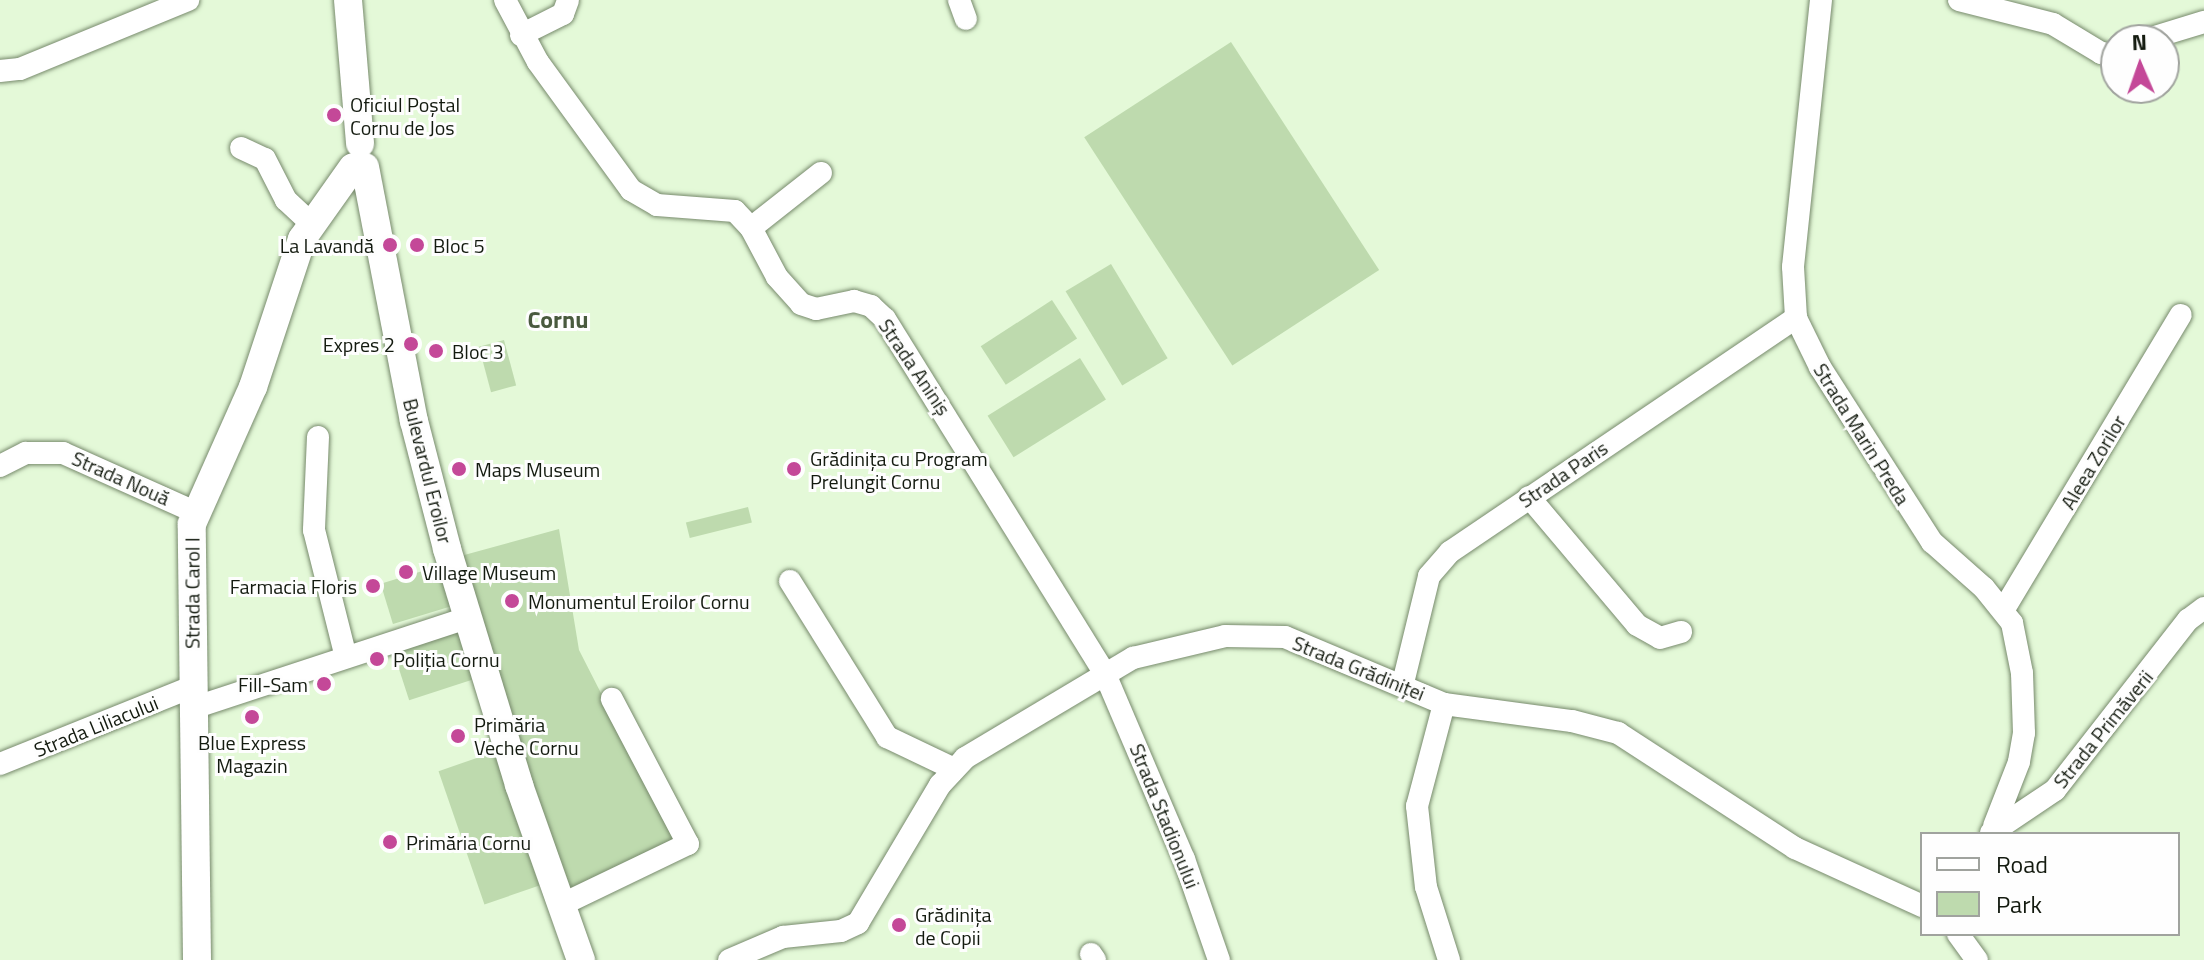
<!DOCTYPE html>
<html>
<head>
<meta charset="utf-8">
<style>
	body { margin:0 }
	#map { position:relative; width:2204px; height:960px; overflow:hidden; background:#e4f9d8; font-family:"Titillium Web",sans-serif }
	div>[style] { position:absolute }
	.green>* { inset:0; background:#bedaae; transform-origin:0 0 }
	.roads { filter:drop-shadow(0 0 2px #778a6c) drop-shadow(0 0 2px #778a6c) }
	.minor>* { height:22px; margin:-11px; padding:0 11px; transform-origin:11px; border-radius:11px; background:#fff }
	.major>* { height:28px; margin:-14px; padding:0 14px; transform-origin:14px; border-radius:14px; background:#fff }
	.dots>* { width:22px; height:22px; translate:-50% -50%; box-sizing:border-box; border:4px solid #fefefe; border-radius:50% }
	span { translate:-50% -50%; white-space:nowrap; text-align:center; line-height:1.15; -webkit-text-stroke:6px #fefefe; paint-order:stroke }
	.poi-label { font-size:20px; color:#131a0f }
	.left { translate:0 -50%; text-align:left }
	.right { translate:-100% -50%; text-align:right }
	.street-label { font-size:20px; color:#131a0f }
	.quarter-label { font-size:24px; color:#495a3e; font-weight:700 }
	.legend { position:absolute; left:1920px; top:832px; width:260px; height:104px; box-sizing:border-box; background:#fefefe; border:2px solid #a0a39e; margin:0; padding:10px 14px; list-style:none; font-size:24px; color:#131a0f }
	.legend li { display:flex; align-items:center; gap:16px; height:40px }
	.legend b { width:40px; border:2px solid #a0a39e }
	.north { position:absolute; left:2100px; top:24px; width:80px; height:80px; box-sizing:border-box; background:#fefefe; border:2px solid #a0a39e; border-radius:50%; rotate:358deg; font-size:22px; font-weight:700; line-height:32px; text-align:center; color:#131a0f }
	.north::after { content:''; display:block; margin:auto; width:28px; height:36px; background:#c44898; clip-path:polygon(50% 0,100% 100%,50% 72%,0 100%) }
</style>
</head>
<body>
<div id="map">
	<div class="green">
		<div style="left:1231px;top:42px;width:272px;height:175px;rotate:57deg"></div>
		<div style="left:1111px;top:264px;width:110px;height:53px;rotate:59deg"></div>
		<div style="left:1052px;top:300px;width:46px;height:85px;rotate:57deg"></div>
		<div style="left:504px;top:340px;width:47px;height:26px;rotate:75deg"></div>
		<div style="left:1080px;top:358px;width:49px;height:109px;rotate:58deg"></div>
		<div style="left:748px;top:507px;width:16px;height:64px;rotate:76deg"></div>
		<div style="clip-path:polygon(559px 529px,579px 650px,678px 844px,565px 900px,457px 557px)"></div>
		<div style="left:439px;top:566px;width:42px;height:61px;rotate:73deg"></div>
		<div style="left:460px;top:627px;width:54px;height:71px;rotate:72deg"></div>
		<div style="left:500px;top:750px;width:141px;height:65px;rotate:71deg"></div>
	</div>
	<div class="roads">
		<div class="minor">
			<div style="left:505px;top:0;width:70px;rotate:62deg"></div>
			<div style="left:538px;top:62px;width:158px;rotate:54deg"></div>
			<div style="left:631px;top:190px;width:30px;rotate:30deg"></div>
			<div style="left:657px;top:205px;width:78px;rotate:4.4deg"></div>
			<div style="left:735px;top:211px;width:23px;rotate:47deg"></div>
			<div style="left:751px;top:228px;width:55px;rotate:62deg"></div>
			<div style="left:777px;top:277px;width:36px;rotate:48deg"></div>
			<div style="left:801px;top:304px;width:16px;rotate:18deg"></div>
			<div style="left:816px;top:309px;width:39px;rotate:-12deg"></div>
			<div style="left:854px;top:301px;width:18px;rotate:16deg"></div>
			<div style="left:871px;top:306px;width:19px;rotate:43deg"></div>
			<div style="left:885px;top:319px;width:418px;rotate:58.2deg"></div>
			<div style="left:1105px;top:674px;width:201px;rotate:66.9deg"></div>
			<div style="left:1184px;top:859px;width:107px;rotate:70.9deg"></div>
			<div style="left:959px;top:0;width:20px;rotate:70deg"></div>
			<div style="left:1821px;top:0;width:268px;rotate:96deg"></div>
			<div style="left:1793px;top:267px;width:51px;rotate:86.6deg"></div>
			<div style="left:1796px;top:318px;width:55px;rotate:63.9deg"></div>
			<div style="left:1820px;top:367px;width:208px;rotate:57.4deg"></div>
			<div style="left:1932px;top:542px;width:69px;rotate:41.5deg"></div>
			<div style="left:1984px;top:588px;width:45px;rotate:51.3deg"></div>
			<div style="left:2012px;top:623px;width:51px;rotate:78.7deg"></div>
			<div style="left:2022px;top:673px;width:60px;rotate:88.1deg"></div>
			<div style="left:2024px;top:733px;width:29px;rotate:100deg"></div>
			<div style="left:2019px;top:762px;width:69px;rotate:111.3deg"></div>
			<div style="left:1959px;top:0;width:97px;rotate:14.3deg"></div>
			<div style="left:2053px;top:24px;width:56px;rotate:31.1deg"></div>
			<div style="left:2101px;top:53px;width:15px;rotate:8deg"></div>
			<div style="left:521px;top:35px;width:47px;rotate:-26.6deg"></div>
			<div style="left:563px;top:14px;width:15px;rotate:-70deg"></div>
			<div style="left:2145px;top:40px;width:62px;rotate:-17deg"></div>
			<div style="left:0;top:71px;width:20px;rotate:-6deg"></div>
			<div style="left:20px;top:69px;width:182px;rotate:-22.3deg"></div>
			<div style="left:241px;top:148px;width:26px;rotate:25deg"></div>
			<div style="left:265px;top:159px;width:46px;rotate:62.9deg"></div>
			<div style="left:286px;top:200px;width:33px;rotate:43deg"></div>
			<div style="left:751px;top:228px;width:89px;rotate:-38.2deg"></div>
			<div style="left:318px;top:437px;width:93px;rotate:92.5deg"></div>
			<div style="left:314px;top:530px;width:131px;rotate:75.9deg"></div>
			<div style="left:0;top:466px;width:29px;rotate:-27deg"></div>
			<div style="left:26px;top:453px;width:37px"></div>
			<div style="left:63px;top:453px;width:145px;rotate:24.1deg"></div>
			<div style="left:1529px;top:497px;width:167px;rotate:49.8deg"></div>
			<div style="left:1637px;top:625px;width:26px;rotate:29deg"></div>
			<div style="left:1660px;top:638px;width:22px;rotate:-16deg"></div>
			<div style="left:790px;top:581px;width:184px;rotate:58.1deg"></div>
			<div style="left:887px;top:737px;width:72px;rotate:25.5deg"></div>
			<div style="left:2004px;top:609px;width:343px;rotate:-59deg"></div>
			<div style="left:1403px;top:683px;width:110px;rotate:-76.3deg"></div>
			<div style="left:1429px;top:576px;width:32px;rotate:-49deg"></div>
			<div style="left:1450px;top:552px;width:418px;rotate:-34.1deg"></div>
			<div style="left:1444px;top:704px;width:106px;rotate:104.8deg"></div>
			<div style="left:1417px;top:806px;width:81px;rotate:83.7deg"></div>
			<div style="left:1426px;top:887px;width:77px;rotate:72.5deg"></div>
			<div style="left:193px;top:708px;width:288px;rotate:-18.2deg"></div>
			<div style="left:0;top:764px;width:207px;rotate:-21.9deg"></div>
			<div style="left:1991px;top:833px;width:77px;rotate:-33.9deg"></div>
			<div style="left:2055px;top:790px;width:216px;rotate:-52deg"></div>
			<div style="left:2188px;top:620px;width:20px;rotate:-37deg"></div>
			<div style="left:561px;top:905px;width:141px;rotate:-25.7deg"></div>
			<div style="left:688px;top:844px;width:164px;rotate:-117.7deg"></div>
			<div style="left:1958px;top:934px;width:32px;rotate:54deg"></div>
			<div style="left:1091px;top:954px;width:7px;rotate:56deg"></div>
			<div style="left:729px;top:960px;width:59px;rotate:-23.1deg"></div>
			<div style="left:783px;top:937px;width:58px;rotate:-5.9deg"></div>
			<div style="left:841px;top:931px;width:19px;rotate:-25deg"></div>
			<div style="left:858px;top:923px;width:161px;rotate:-59.3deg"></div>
			<div style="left:940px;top:785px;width:37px;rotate:-47deg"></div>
			<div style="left:965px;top:758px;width:196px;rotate:-30.8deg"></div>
			<div style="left:1133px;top:658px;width:95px;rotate:-13.4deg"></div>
			<div style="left:1225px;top:636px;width:60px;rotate:1deg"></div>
			<div style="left:1285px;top:637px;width:173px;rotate:22.8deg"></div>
			<div style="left:1444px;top:704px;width:129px;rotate:7.6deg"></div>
			<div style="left:1572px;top:721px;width:48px;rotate:14.6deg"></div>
			<div style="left:1618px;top:733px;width:211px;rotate:33deg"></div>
			<div style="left:1795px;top:848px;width:140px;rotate:24.5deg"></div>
		</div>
		<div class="major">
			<div style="left:348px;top:0;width:144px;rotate:85.2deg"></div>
			<div style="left:365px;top:167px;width:259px;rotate:79.1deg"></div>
			<div style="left:414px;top:421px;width:132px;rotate:75.5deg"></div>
			<div style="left:447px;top:549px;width:247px;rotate:73deg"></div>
			<div style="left:519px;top:785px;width:186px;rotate:70.5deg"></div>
			<div style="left:197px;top:960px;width:436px;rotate:-90.7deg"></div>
			<div style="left:192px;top:524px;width:150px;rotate:-66deg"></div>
			<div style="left:253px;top:387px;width:156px;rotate:-71.7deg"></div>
			<div style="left:302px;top:239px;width:88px;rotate:-54.7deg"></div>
		</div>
	</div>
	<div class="dots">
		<div style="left:334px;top:115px;background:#c44898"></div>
		<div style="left:390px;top:245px;background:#c44898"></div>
		<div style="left:417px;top:245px;background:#c44898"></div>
		<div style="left:411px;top:344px;background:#c44898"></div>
		<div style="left:436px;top:351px;background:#c44898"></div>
		<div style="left:459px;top:469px;background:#c44898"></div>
		<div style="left:794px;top:469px;background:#c44898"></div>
		<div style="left:406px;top:572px;background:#c44898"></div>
		<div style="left:373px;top:586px;background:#c44898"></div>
		<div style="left:512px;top:601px;background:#c44898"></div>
		<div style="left:377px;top:659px;background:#c44898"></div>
		<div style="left:324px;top:684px;background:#c44898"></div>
		<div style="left:252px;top:717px;background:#c44898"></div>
		<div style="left:458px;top:736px;background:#c44898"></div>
		<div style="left:390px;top:842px;background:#c44898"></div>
		<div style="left:899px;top:925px;background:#c44898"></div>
	</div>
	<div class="poi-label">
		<span class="left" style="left:350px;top:116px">Oficiul Poștal<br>Cornu de Jos</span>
		<span class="right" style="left:374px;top:245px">La Lavandă</span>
		<span class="left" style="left:433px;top:245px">Bloc 5</span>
		<span class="right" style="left:395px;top:344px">Expres 2</span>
		<span class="left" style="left:452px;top:351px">Bloc 3</span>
		<span class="left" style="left:810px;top:470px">Grădinița cu Program<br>Prelungit Cornu</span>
		<span class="left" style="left:475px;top:469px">Maps Museum</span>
		<span class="left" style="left:422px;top:572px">Village Museum</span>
		<span class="right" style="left:357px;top:586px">Farmacia Floris</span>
		<span class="left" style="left:528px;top:601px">Monumentul Eroilor Cornu</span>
		<span class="left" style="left:393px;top:659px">Poliția Cornu</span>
		<span class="right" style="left:308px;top:684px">Fill-Sam</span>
		<span class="left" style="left:474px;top:736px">Primăria<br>Veche Cornu</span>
		<span style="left:252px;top:754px">Blue Express<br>Magazin</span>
		<span class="left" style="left:406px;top:842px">Primăria Cornu</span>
		<span class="left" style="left:915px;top:926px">Grădinița<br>de Copii</span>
	</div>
	<div class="street-label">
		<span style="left:915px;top:367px;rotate:56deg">Strada Aniniș</span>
		<span style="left:1862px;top:434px;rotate:58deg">Strada Marin Preda</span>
		<span style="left:2093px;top:462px;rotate:-59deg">Aleea Zorilor</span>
		<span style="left:428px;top:471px;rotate:76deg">Bulevardul Eroilor</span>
		<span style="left:1563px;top:474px;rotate:-34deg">Strada Paris</span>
		<span style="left:121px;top:478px;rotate:24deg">Strada Nouă</span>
		<span style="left:192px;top:593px;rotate:-90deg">Strada Carol I</span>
		<span style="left:1359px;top:668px;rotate:22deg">Strada Grădiniței</span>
		<span style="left:96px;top:726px;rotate:-22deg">Strada Liliacului</span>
		<span style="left:2103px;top:729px;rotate:-51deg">Strada Primăverii</span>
		<span style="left:1165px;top:816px;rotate:68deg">Strada Stadionului</span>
	</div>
	<div class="quarter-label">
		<span style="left:558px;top:320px">Cornu</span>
	</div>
	<ul class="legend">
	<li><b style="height:10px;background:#fff"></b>Road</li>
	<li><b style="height:22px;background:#bedaae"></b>Park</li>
	</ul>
	<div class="north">N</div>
</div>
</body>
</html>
